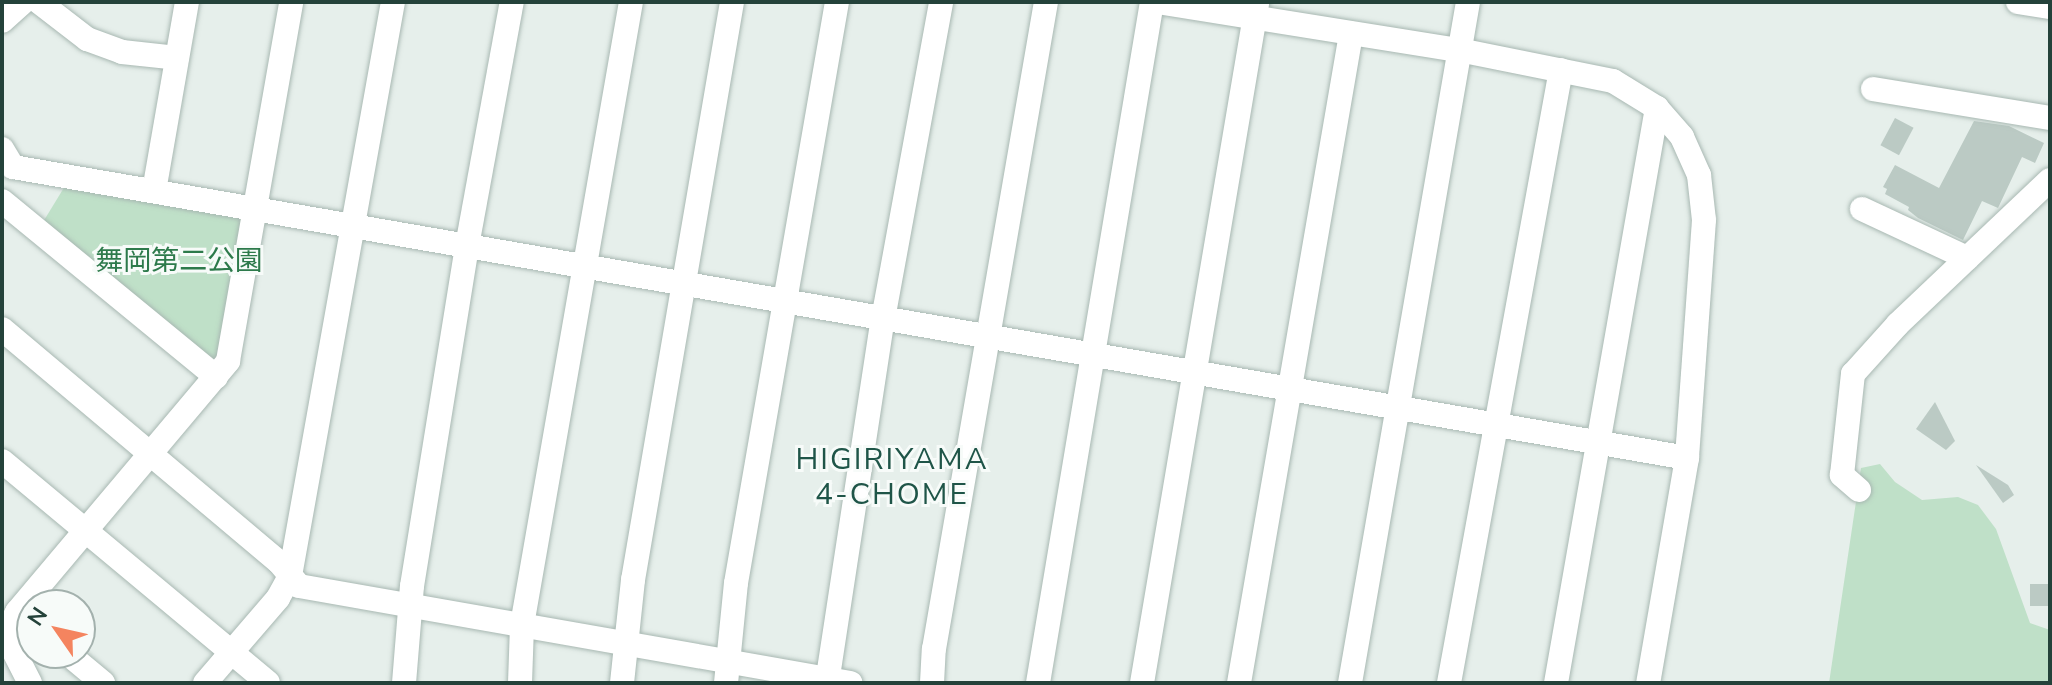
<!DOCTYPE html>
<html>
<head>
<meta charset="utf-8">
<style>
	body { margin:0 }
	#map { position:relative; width:2052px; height:685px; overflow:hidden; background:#e6efeb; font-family:"Nunito Sans","Noto Sans JP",sans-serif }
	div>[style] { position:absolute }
	.green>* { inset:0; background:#bfe0c8 }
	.building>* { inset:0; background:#bbcac4; transform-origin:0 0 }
	.roads { filter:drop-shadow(0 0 2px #a8b8b2) drop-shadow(0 0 2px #a8b8b2) }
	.minor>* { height:24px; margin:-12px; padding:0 12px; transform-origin:12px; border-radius:12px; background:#fff }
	span { translate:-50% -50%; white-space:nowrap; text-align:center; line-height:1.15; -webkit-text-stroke:6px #f7fbf9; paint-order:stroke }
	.park-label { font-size:28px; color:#2d7a4b }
	.neighbourhood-label { font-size:30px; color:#1f5548; letter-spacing:2px }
	.frame { position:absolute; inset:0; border:4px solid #24423a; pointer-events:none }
	.north { position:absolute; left:16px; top:589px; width:80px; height:80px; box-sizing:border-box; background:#f7fbf9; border:2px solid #a3b1ad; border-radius:50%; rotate:304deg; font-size:22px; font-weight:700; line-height:32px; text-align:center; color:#24423a }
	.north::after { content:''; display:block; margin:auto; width:28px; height:36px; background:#f4845f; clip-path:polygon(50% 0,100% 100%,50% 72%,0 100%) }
</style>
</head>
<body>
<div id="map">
	<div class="green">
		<div style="clip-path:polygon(65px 186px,238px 215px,243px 222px,216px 359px,207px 359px,43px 222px)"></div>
		<div style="clip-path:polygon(1880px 464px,1895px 482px,1922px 500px,1958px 497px,1978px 505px,1996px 529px,2030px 623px,2050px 630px,2050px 683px,1829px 683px,1861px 468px)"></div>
	</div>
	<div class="building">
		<div style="left:1895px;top:118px;width:21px;height:31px;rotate:28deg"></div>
		<div style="clip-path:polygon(1974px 121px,2009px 126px,2044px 143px,2035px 163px,2022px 157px,1998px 208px,1982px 201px,1963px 240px,1918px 218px,1908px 210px,1909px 207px,1885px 194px,1887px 189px,1883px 187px,1895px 165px,1939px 188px)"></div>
		<div style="clip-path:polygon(1935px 402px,1955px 441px,1946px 450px,1916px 429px)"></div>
		<div style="clip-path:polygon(1976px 465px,2008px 485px,2014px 495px,2003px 503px)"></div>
		<div style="left:2050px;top:584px;width:22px;height:20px;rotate:90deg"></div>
	</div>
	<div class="roads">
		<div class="minor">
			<div style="left:39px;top:2px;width:61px;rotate:37.6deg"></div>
			<div style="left:87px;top:39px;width:37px;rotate:20deg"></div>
			<div style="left:122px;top:52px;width:55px;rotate:6.2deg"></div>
			<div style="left:1158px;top:2px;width:305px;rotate:9.1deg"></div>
			<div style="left:1459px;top:50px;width:157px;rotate:11.4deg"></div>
			<div style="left:1613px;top:81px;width:52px;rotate:31.5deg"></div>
			<div style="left:1657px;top:108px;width:38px;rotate:49deg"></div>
			<div style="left:1682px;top:137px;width:42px;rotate:65.9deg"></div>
			<div style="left:1699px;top:175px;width:45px;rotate:83.7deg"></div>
			<div style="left:1704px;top:220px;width:239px;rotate:94.1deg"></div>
			<div style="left:1687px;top:458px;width:228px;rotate:99.8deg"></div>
			<div style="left:2018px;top:2px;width:32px;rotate:9deg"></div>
			<div style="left:2px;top:21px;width:28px;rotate:-42deg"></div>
			<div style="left:1873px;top:89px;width:179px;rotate:9.3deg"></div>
			<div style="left:2px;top:149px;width:21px;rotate:59deg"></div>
			<div style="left:13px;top:167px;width:1699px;rotate:9.86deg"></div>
			<div style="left:154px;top:191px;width:192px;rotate:-80.1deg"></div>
			<div style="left:2px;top:201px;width:277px;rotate:39.4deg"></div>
			<div style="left:1862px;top:209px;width:116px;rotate:25deg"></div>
			<div style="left:2px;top:329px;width:362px;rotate:40.1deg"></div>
			<div style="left:279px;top:562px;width:31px;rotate:50deg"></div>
			<div style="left:299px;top:586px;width:560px;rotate:9.97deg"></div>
			<div style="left:2px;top:461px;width:346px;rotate:39.8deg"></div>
			<div style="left:1859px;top:490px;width:23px;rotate:-139deg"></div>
			<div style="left:1842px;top:475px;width:102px;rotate:-83.8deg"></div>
			<div style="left:1853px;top:374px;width:67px;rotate:-48deg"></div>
			<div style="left:1898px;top:324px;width:209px;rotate:-43.5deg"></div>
			<div style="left:67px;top:653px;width:47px;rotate:39.8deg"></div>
			<div style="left:30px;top:683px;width:55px;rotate:-117deg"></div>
			<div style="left:5px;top:634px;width:25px;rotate:-61deg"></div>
			<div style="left:17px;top:612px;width:328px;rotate:-49.9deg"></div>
			<div style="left:228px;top:361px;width:364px;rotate:-80deg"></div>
			<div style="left:205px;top:683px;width:112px;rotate:-49.3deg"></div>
			<div style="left:278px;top:598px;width:25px;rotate:-61deg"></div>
			<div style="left:290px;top:576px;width:583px;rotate:-79.83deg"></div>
			<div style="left:404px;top:683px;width:97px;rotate:-85.3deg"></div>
			<div style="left:412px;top:586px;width:344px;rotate:-80.8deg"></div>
			<div style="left:467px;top:246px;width:248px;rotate:-79.6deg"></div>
			<div style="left:520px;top:683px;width:58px;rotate:-88deg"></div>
			<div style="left:522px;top:625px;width:632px;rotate:-80.08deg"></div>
			<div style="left:622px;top:683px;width:104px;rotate:-83.9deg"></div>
			<div style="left:633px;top:580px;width:586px;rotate:-80.28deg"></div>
			<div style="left:726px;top:683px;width:100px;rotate:-84.3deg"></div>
			<div style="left:736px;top:583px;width:590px;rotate:-80.14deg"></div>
			<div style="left:827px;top:683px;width:368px;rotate:-81.3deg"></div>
			<div style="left:883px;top:319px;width:322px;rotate:-79.6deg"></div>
			<div style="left:932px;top:683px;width:34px;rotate:-87deg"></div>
			<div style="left:934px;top:649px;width:657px;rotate:-80.18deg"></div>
			<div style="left:1038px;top:683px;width:690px;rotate:-80.5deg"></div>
			<div style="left:1142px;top:683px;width:689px;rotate:-80.39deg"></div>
			<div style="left:1239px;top:683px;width:659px;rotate:-80.21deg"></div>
			<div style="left:1350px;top:683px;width:691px;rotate:-80.17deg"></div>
			<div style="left:1449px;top:683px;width:623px;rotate:-79.65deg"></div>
			<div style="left:1556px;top:683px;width:584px;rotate:-80.04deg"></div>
		</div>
	</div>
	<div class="park-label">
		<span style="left:179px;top:261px">舞岡第二公園</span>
	</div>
	<div class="neighbourhood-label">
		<span style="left:892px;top:477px">HIGIRIYAMA<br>4-CHOME</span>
	</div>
	<div class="frame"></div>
	<div class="north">N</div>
</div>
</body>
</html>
